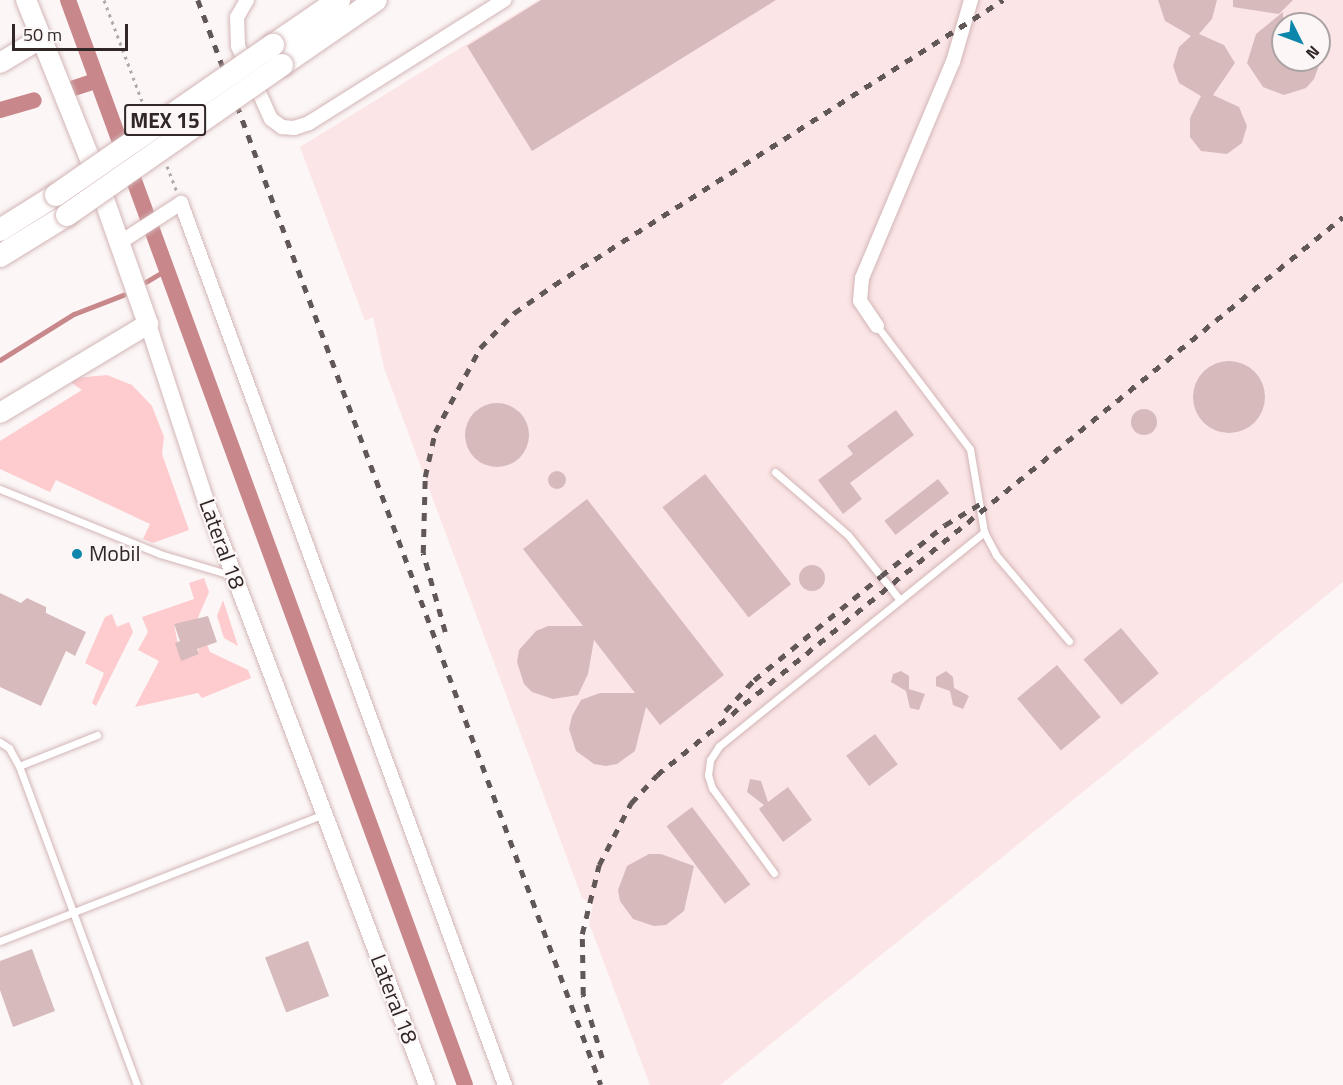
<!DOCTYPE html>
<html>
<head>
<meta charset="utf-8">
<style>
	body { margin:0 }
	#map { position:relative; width:1343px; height:1085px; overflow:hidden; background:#fcf6f6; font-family:"Titillium Web",sans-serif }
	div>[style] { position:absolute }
	.built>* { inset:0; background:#fce5e6 }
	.green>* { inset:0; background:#fecbce }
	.stream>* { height:4.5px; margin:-2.25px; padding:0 2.25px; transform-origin:2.25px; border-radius:2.25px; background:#c8878b }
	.canal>* { height:16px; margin:-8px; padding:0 8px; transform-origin:8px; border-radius:8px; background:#c8878b }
	.building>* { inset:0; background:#d7bbbc; transform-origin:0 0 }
	.round { border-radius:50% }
	.path>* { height:3px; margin-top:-1.5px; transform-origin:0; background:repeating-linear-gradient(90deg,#b2aaaa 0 3px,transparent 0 7.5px) }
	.roads { filter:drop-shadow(0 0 2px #d2b5b6) drop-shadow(0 0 2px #d2b5b6) }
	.service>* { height:7px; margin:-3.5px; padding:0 3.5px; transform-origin:3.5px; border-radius:3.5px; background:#fff }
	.minor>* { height:14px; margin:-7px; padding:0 7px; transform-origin:7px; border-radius:7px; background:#fff }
	.tertiary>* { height:16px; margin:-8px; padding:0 8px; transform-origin:8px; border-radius:8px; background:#fff }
	.secondary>* { height:20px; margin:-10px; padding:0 10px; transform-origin:10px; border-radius:10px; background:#fff }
	.trunk>* { height:22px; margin:-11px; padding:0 11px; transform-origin:11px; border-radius:11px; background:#fff }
	.rail>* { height:4.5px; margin-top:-2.25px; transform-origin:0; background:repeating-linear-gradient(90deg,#615757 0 8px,transparent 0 16px) }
	.bridges { filter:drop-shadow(0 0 2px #d2b5b6) drop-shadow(0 0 2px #d2b5b6) }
	.trunk-bridge>* { height:22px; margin:-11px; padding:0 11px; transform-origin:11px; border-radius:11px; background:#fff }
	.dots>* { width:16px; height:16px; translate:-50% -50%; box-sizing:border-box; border:3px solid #fcf6f6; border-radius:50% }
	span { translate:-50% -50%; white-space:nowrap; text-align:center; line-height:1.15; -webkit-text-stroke:4.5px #fcf6f6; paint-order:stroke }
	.shield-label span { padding:2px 4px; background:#fcf6f6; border:2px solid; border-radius:4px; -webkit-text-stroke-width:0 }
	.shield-label { font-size:21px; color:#322727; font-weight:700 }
	.street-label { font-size:22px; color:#322727 }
	.poi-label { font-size:22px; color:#322727 }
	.left { translate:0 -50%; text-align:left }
	.north { position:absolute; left:1271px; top:12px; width:60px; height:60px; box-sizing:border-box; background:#fcf6f6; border:2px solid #aba3a3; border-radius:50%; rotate:132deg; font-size:16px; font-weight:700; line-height:24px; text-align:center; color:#322727 }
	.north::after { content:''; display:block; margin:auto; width:21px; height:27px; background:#0c87ab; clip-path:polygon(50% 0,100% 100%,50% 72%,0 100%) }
	.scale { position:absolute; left:12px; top:24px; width:116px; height:27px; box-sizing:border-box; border:3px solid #322727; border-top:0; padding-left:8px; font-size:18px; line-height:21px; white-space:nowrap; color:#322727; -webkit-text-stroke:4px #fcf6f6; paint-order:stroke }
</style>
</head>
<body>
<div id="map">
	<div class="built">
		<div style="clip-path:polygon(evenodd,538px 0,1343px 0,1343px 582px,720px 1085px,650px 1085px,589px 923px,593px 905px,582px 898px,384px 368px,373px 317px,365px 321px,300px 147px,538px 0,1283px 24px,1319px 24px,1319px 60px,1283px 60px,1283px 24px)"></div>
	</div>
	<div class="green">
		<div style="clip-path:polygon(107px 375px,132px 385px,152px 406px,164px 437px,162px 454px,189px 530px,153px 543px,143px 539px,150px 524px,56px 480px,50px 492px,0 469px,0 441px,82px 390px,66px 379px)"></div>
		<div style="clip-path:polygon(204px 578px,209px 592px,197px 620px,174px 624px,181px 660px,199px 654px,198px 649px,207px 645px,210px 652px,248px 670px,251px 678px,202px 698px,198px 693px,135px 707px,159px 661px,138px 650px,148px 632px,142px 617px,194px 599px,189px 583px)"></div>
		<div style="clip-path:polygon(223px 600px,238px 646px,224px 638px,217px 616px)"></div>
		<div style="clip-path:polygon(112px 614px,117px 627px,129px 622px,133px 632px,96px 706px,92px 703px,104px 673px,85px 663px,105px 617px)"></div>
	</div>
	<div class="stream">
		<div style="left:146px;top:282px;width:23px;rotate:-31deg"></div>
		<div style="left:0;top:360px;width:87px;rotate:-31.9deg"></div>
		<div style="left:74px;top:314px;width:53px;rotate:-21.2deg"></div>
	</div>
	<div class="canal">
		<div style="left:68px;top:0;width:1155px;rotate:69.9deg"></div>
		<div style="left:71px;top:89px;width:26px;rotate:-18deg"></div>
		<div style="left:0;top:110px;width:35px;rotate:-16deg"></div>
	</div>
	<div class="building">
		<div style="clip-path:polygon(541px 0,776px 0,532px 151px,467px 46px)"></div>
		<div style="clip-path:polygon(1158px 0,1217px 0,1212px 19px,1199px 34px,1224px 45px,1235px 63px,1213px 95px,1239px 107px,1247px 126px,1242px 143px,1227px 154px,1201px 151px,1190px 137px,1190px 118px,1201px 96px,1179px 83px,1173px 66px,1179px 47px,1191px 36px,1165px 21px)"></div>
		<div style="clip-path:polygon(1233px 0,1293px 0,1279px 14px,1233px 7px)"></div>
		<div style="clip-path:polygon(1283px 12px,1283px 60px,1321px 60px,1314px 79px,1306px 88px,1284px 95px,1263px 87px,1247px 63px,1256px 34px)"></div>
		<div class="round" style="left:1193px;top:361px;width:72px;height:72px"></div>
		<div class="round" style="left:465px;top:403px;width:64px;height:64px"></div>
		<div class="round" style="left:1131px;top:409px;width:26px;height:26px"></div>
		<div style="clip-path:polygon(896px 410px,914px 435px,850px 483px,862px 499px,843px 514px,818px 480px,853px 454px,847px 446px)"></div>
		<div class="round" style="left:548px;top:471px;width:18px;height:18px"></div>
		<div style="left:705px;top:474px;width:140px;height:54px;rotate:52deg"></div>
		<div style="left:938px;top:479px;width:18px;height:68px;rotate:52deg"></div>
		<div style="clip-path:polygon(587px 499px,724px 675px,660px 725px,646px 707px,635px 751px,617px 764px,606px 766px,594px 764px,576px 751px,569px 729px,572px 716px,581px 700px,600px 693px,635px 693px,594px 640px,588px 674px,578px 695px,553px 699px,532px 692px,524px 684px,517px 662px,519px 650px,536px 631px,548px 626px,583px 626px,523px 549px)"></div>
		<div class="round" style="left:799px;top:565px;width:26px;height:26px"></div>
		<div style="clip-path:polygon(0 593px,21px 603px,27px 598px,46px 607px,46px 613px,86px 632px,75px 656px,66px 651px,41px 706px,0 687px)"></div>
		<div style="clip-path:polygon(208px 616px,217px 642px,197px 649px,199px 654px,181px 661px,175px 643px,180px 641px,174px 624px)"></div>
		<div style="left:1121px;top:628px;width:59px;height:49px;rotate:50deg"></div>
		<div style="left:1057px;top:665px;width:68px;height:52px;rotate:50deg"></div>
		<div style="clip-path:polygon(901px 671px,909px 676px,909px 689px,925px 694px,919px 710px,910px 708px,906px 691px,891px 682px,893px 674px)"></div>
		<div style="clip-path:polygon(946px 671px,953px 677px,954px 688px,969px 696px,963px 709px,953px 705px,950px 691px,936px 686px,936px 677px)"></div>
		<div style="left:875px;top:734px;width:38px;height:36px;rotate:53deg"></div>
		<div style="clip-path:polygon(750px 779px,761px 781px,768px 802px,788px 787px,812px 820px,783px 842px,759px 809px,764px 805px,747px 792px)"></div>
		<div style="left:692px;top:807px;width:97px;height:32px;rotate:53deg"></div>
		<div style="clip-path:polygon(649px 854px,661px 854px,694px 866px,684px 911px,666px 925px,654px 926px,633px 919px,620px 901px,618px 890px,627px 866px)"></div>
		<div style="left:308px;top:941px;width:59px;height:46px;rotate:69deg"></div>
		<div style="clip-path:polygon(32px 949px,55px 1011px,13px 1027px,0 990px,0 961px)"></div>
	</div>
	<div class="path">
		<div style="left:104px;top:0;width:120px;rotate:69.4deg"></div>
		<div style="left:167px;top:166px;width:26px;rotate:69deg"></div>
	</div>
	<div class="roads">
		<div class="service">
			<div style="left:877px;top:326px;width:154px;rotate:52.9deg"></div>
			<div style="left:970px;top:449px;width:84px;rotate:80.4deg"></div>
			<div style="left:984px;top:532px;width:26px;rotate:62deg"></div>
			<div style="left:996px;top:555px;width:113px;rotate:49.7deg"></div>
			<div style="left:775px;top:472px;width:96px;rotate:40.8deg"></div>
			<div style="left:848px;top:535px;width:83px;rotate:51.3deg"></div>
			<div style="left:0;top:489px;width:173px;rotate:22.1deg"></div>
			<div style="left:160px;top:554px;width:77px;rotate:16.6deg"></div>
			<div style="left:0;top:742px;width:11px;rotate:34deg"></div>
			<div style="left:9px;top:748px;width:21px;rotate:61deg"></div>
			<div style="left:19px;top:766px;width:340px;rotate:69.7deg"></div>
			<div style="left:19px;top:766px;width:84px;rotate:-21.7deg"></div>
			<div style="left:774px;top:873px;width:105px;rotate:-126.1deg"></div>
			<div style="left:712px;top:788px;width:14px;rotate:-107deg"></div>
			<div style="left:708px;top:775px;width:15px;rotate:-82deg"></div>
			<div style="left:710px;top:760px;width:17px;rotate:-57deg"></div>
			<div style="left:719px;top:746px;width:341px;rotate:-38.9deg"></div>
			<div style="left:0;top:941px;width:348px;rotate:-21.4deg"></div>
		</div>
		<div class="minor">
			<div style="left:247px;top:0;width:20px;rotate:120deg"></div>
			<div style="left:237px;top:17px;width:29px;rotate:88deg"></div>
			<div style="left:238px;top:46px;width:80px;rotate:65.7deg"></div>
			<div style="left:271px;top:119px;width:14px;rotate:36deg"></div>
			<div style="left:282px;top:127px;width:12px;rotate:5deg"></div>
			<div style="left:294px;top:128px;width:16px;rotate:-18deg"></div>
			<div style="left:309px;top:123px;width:231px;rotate:-32.2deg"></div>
			<div style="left:119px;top:243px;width:74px;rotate:-32.8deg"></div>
			<div style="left:181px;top:203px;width:940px;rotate:69.83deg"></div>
			<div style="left:877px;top:326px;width:30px;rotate:-124deg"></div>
			<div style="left:860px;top:301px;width:23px;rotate:-85deg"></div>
			<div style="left:862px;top:278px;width:234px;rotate:-67.2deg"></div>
			<div style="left:953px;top:62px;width:65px;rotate:-73.8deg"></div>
		</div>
		<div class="tertiary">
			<div style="left:148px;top:324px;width:189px;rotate:71.9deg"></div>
			<div style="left:207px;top:504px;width:621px;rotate:69.26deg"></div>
		</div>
		<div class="secondary">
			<div style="left:0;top:63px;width:47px;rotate:-31deg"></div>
			<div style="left:0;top:413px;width:173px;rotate:-31deg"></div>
			<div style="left:148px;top:324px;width:180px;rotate:-109.4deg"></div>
			<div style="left:88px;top:154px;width:166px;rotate:-111.9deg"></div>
		</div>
		<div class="trunk">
			<div style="left:273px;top:45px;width:80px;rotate:-34.3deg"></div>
			<div style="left:282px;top:65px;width:114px;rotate:-34.7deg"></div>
			<div style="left:0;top:230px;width:66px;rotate:-32deg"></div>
			<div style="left:0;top:256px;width:79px;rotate:-31.5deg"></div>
		</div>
	</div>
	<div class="rail">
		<div style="left:198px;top:0;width:1157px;rotate:69.62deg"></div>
		<div style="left:445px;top:632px;width:82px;rotate:-105.6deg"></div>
		<div style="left:423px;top:553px;width:76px;rotate:-88.5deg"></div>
		<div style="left:425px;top:477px;width:46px;rotate:-77.5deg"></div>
		<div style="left:435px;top:432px;width:95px;rotate:-61.8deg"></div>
		<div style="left:480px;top:348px;width:49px;rotate:-45.8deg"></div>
		<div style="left:514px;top:313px;width:49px;rotate:-35deg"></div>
		<div style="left:554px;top:285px;width:532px;rotate:-32.41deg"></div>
		<div style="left:725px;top:711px;width:42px;rotate:-46.9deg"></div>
		<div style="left:754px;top:680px;width:164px;rotate:-39.3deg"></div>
		<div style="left:881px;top:576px;width:82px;rotate:-38.6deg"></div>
		<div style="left:945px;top:525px;width:41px;rotate:-31deg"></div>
		<div style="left:602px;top:1058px;width:66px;rotate:-106.8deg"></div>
		<div style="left:583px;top:995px;width:61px;rotate:-90.9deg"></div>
		<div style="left:582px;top:934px;width:71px;rotate:-76.2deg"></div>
		<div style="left:599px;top:865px;width:70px;rotate:-62.7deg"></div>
		<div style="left:631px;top:803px;width:38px;rotate:-47deg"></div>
		<div style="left:657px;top:775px;width:884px;rotate:-39.13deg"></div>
	</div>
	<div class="bridges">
		<div class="trunk-bridge">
			<div style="left:56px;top:195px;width:264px;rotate:-34.7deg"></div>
			<div style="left:67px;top:215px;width:262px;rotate:-34.9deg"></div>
		</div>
	</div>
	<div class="dots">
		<div style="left:77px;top:554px;background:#0c87ab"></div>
	</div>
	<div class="shield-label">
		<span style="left:165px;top:120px">MEX 15</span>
	</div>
	<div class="street-label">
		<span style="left:222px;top:544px;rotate:70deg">Lateral 18</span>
		<span style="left:394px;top:999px;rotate:69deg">Lateral 18</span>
	</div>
	<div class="poi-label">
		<span class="left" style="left:89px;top:554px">Mobil</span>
	</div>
	<div class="north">N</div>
	<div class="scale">50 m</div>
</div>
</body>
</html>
